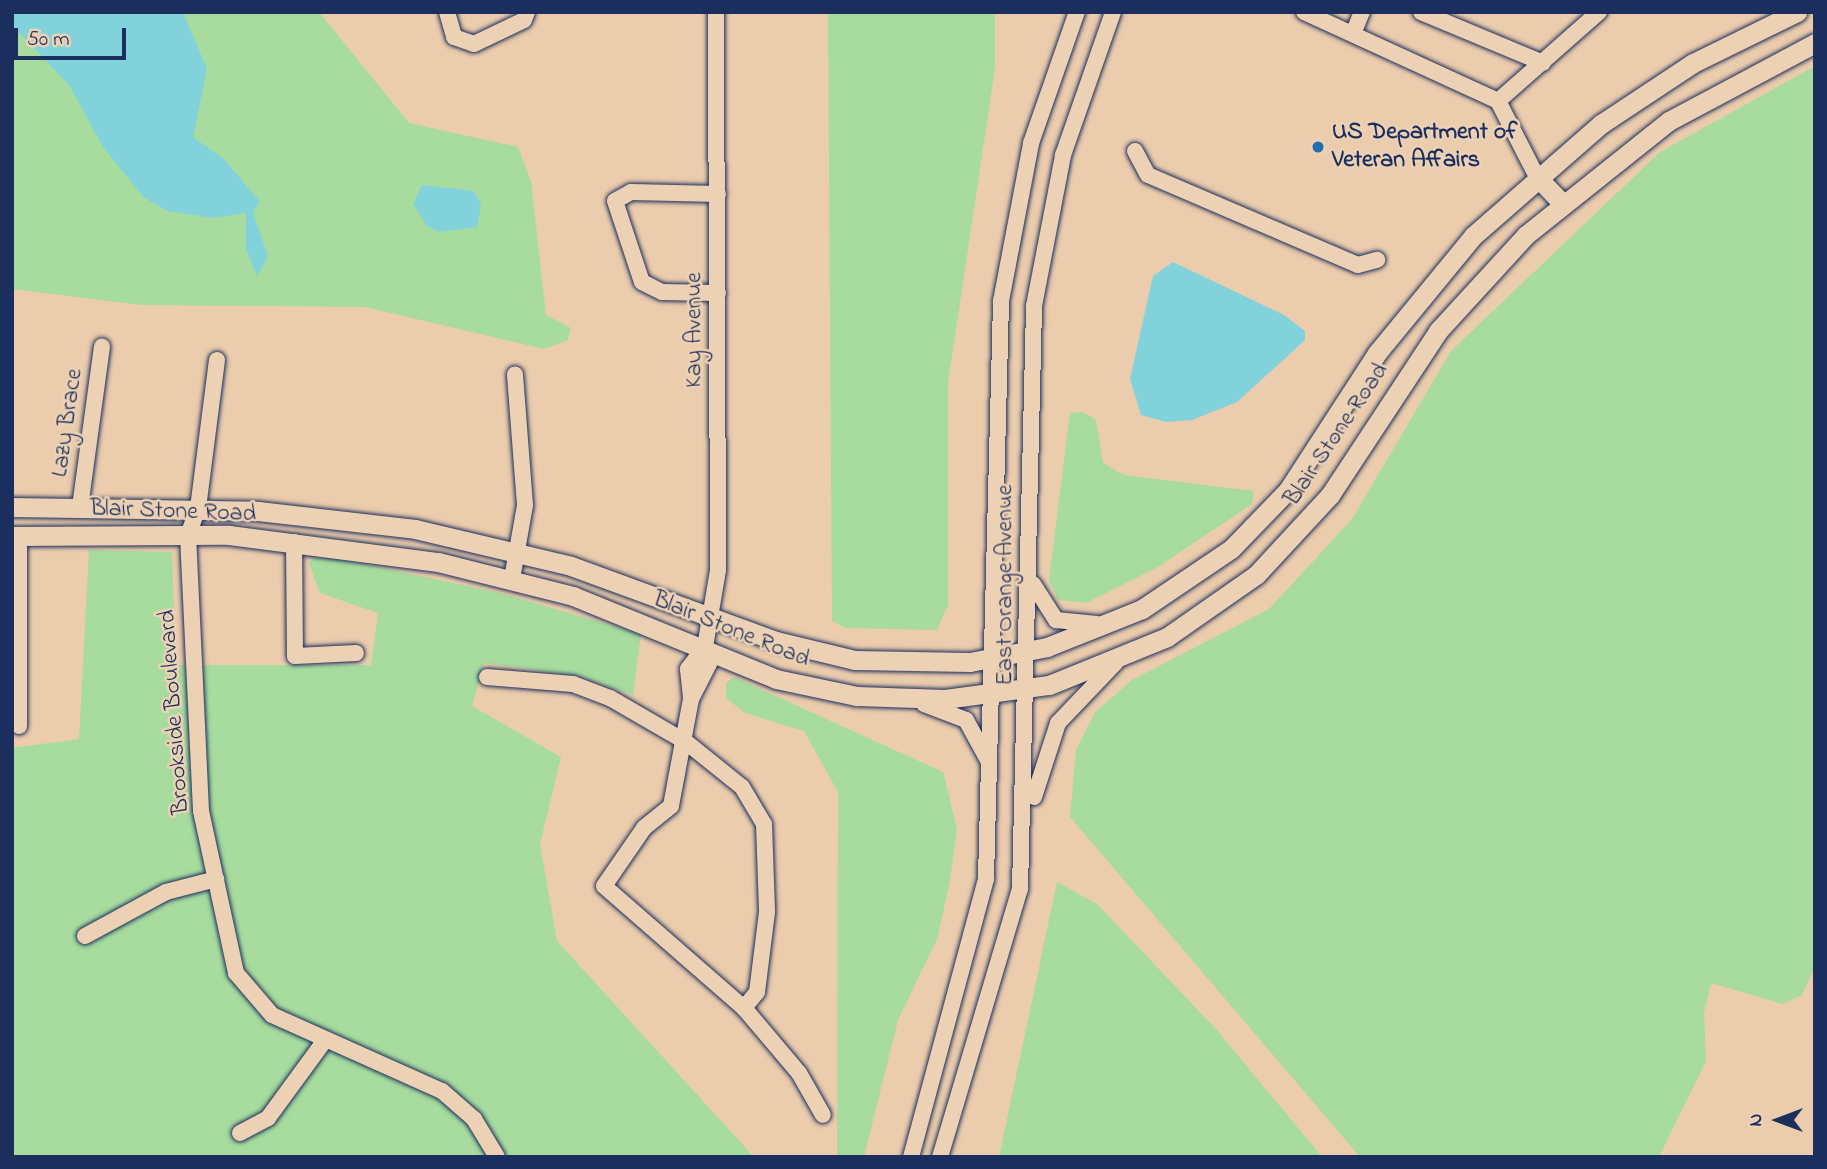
<!DOCTYPE html>
<html>
<head>
<meta charset="utf-8">
<style>
	body { margin:0 }
	#map { position:relative; width:1827px; height:1169px; overflow:hidden; background:#ebccac; font-family:"Indie Flower",sans-serif }
	div>[style] { position:absolute }
	.green>* { inset:0; background:#a7dc9e }
	.water>* { inset:0; background:#81d2db }
	.roads { filter:drop-shadow(0 0 2px #1b2f5e) drop-shadow(0 0 2px #1b2f5e) }
	.minor>* { height:16px; margin:-8px; padding:0 8px; transform-origin:8px; border-radius:8px; background:#edd1b4 }
	.major>* { height:19px; margin:-9.5px; padding:0 9.5px; transform-origin:9.5px; border-radius:9.5px; background:#edd1b4 }
	.dots>* { width:19px; height:19px; translate:-50% -50%; box-sizing:border-box; border:4px solid #edd1b4; border-radius:50% }
	span { translate:-50% -50%; white-space:nowrap; text-align:center; line-height:1.15; -webkit-text-stroke:5px #edd1b4; paint-order:stroke }
	.poi-label { font-size:24px; color:#1b2f5e; font-weight:700 }
	.left { translate:0 -50%; text-align:left }
	.street-label { font-size:24px; color:#1b2f5e }
	.frame { position:absolute; inset:0; border:14px solid #1b2f5e; pointer-events:none }
	.north { position:absolute; left:1743px; top:1085px; width:70px; height:70px; -webkit-text-stroke:5px #edd1b4; paint-order:stroke; rotate:270deg; font-size:19px; font-weight:700; line-height:28px; text-align:center; color:#1b2f5e }
	.north::after { content:''; display:block; margin:auto; width:24px; height:32px; background:#1b2f5e; clip-path:polygon(50% 0,100% 100%,50% 72%,0 100%) }
	.scale { position:absolute; left:14px; top:28px; width:112px; height:32px; box-sizing:border-box; border:4px solid #1b2f5e; border-top:0; padding-left:9px; font-size:21px; line-height:24px; white-space:nowrap; color:#1b2f5e; -webkit-text-stroke:5px #edd1b4; paint-order:stroke }
</style>
</head>
<body>
<div id="map">
	<div class="green">
		<div style="clip-path:polygon(12px 12px,319px 12px,409px 123px,518px 147px,531px 181px,546px 315px,571px 328px,568px 340px,544px 349px,365px 307px,141px 305px,12px 289px)"></div>
		<div style="clip-path:polygon(828px 12px,995px 12px,995px 68px,948px 383px,948px 605px,937px 630px,845px 628px,832px 621px)"></div>
		<div style="clip-path:polygon(1815px 66px,1815px 966px,1802px 995px,1783px 1004px,1711px 983px,1704px 1013px,1706px 1061px,1659px 1157px,1360px 1157px,1070px 817px,1076px 750px,1095px 712px,1132px 680px,1269px 609px,1352px 519px,1451px 351px,1660px 152px)"></div>
		<div style="clip-path:polygon(1083px 412px,1096px 420px,1103px 463px,1124px 475px,1254px 491px,1252px 504px,1158px 567px,1086px 603px,1058px 600px,1049px 580px,1070px 413px)"></div>
		<div style="clip-path:polygon(89px 550px,172px 552px,176px 665px,371px 665px,378px 613px,320px 593px,309px 564px,317px 554px,500px 593px,641px 634px,633px 695px,578px 676px,484px 663px,472px 706px,561px 757px,540px 844px,557px 941px,754px 1157px,12px 1157px,12px 748px,79px 739px)"></div>
		<div style="clip-path:polygon(734px 677px,943px 772px,957px 829px,950px 879px,938px 937px,898px 1020px,864px 1157px,837px 1157px,838px 792px,804px 731px,745px 713px,726px 698px,726px 683px)"></div>
		<div style="clip-path:polygon(1057px 882px,1097px 904px,1215px 1028px,1322px 1157px,999px 1157px)"></div>
	</div>
	<div class="water">
		<div style="clip-path:polygon(12px 12px,183px 12px,207px 69px,193px 137px,224px 159px,260px 202px,253px 212px,268px 256px,257px 276px,246px 249px,246px 213px,213px 218px,168px 211px,143px 197px,103px 147px,69px 85px,12px 25px)"></div>
		<div style="clip-path:polygon(422px 185px,474px 191px,481px 205px,477px 227px,439px 232px,427px 226px,413px 204px)"></div>
		<div style="clip-path:polygon(1173px 262px,1284px 315px,1305px 331px,1305px 340px,1237px 402px,1192px 420px,1166px 422px,1141px 415px,1130px 379px,1153px 276px)"></div>
	</div>
	<div class="roads">
		<div class="minor">
			<div style="left:447px;top:12px;width:26px;rotate:74deg"></div>
			<div style="left:454px;top:37px;width:21px;rotate:19deg"></div>
			<div style="left:474px;top:44px;width:55px;rotate:-25.6deg"></div>
			<div style="left:524px;top:20px;width:9px;rotate:-69deg"></div>
			<div style="left:1304px;top:12px;width:213px;rotate:24.6deg"></div>
			<div style="left:1498px;top:101px;width:85px;rotate:62.8deg"></div>
			<div style="left:1421px;top:12px;width:132px;rotate:22.7deg"></div>
			<div style="left:1353px;top:34px;width:24px;rotate:-68deg"></div>
			<div style="left:1498px;top:101px;width:135px;rotate:-41.4deg"></div>
			<div style="left:1135px;top:151px;width:27px;rotate:62deg"></div>
			<div style="left:1148px;top:175px;width:228px;rotate:23.2deg"></div>
			<div style="left:1358px;top:265px;width:20px;rotate:-15deg"></div>
			<div style="left:718px;top:194px;width:87px;rotate:-178.7deg"></div>
			<div style="left:631px;top:192px;width:18px;rotate:151deg"></div>
			<div style="left:615px;top:201px;width:85px;rotate:71.6deg"></div>
			<div style="left:642px;top:282px;width:22px;rotate:27deg"></div>
			<div style="left:662px;top:292px;width:56px;rotate:1deg"></div>
			<div style="left:217px;top:360px;width:149px;rotate:97.3deg"></div>
			<div style="left:198px;top:508px;width:29px;rotate:110deg"></div>
			<div style="left:188px;top:535px;width:276px;rotate:87.3deg"></div>
			<div style="left:201px;top:811px;width:166px;rotate:77.8deg"></div>
			<div style="left:236px;top:973px;width:55px;rotate:49.4deg"></div>
			<div style="left:272px;top:1015px;width:186px;rotate:24.1deg"></div>
			<div style="left:442px;top:1091px;width:43px;rotate:41.2deg"></div>
			<div style="left:474px;top:1119px;width:44px;rotate:58.8deg"></div>
			<div style="left:80px;top:507px;width:162px;rotate:-82.2deg"></div>
			<div style="left:19px;top:535px;width:191px;rotate:90deg"></div>
			<div style="left:294px;top:542px;width:114px;rotate:89.5deg"></div>
			<div style="left:295px;top:656px;width:61px;rotate:-2.8deg"></div>
			<div style="left:512px;top:579px;width:75px;rotate:-80deg"></div>
			<div style="left:525px;top:505px;width:131px;rotate:-94.4deg"></div>
			<div style="left:1033px;top:584px;width:43px;rotate:57.4deg"></div>
			<div style="left:1056px;top:620px;width:41px;rotate:5.6deg"></div>
			<div style="left:705px;top:647px;width:28px;rotate:128deg"></div>
			<div style="left:688px;top:669px;width:30px;rotate:84deg"></div>
			<div style="left:691px;top:699px;width:109px;rotate:100.6deg"></div>
			<div style="left:671px;top:806px;width:35px;rotate:141deg"></div>
			<div style="left:644px;top:828px;width:70px;rotate:124.6deg"></div>
			<div style="left:604px;top:886px;width:186px;rotate:41.1deg"></div>
			<div style="left:744px;top:1008px;width:85px;rotate:49.8deg"></div>
			<div style="left:799px;top:1073px;width:48px;rotate:60.3deg"></div>
			<div style="left:487px;top:677px;width:86px;rotate:4.7deg"></div>
			<div style="left:573px;top:684px;width:40px;rotate:21deg"></div>
			<div style="left:610px;top:698px;width:88px;rotate:30.1deg"></div>
			<div style="left:686px;top:742px;width:72px;rotate:38.8deg"></div>
			<div style="left:742px;top:787px;width:43px;rotate:59.3deg"></div>
			<div style="left:764px;top:824px;width:88px;rotate:88deg"></div>
			<div style="left:767px;top:912px;width:81px;rotate:97.1deg"></div>
			<div style="left:757px;top:992px;width:21px;rotate:129deg"></div>
			<div style="left:691px;top:699px;width:39px;rotate:-63deg"></div>
			<div style="left:709px;top:664px;width:17px;rotate:-103deg"></div>
			<div style="left:705px;top:647px;width:78px;rotate:-80.4deg"></div>
			<div style="left:718px;top:570px;width:558px;rotate:-90.21deg"></div>
			<div style="left:924px;top:704px;width:45px;rotate:20.9deg"></div>
			<div style="left:966px;top:720px;width:48px;rotate:61.3deg"></div>
			<div style="left:1034px;top:797px;width:78px;rotate:-72deg"></div>
			<div style="left:1058px;top:723px;width:84px;rotate:-46.4deg"></div>
			<div style="left:85px;top:936px;width:92px;rotate:-28.5deg"></div>
			<div style="left:166px;top:892px;width:52px;rotate:-14.6deg"></div>
			<div style="left:240px;top:1133px;width:32px;rotate:-28deg"></div>
			<div style="left:268px;top:1118px;width:97px;rotate:-53.8deg"></div>
			<div style="left:911px;top:1157px;width:288px;rotate:-74.9deg"></div>
			<div style="left:986px;top:879px;width:578px;rotate:-88.51deg"></div>
			<div style="left:1001px;top:301px;width:161px;rotate:-79.2deg"></div>
			<div style="left:1031px;top:143px;width:139px;rotate:-70.7deg"></div>
			<div style="left:940px;top:1157px;width:280px;rotate:-73.4deg"></div>
			<div style="left:1020px;top:889px;width:583px;rotate:-88.62deg"></div>
			<div style="left:1034px;top:306px;width:154px;rotate:-79.1deg"></div>
			<div style="left:1063px;top:155px;width:151px;rotate:-70.7deg"></div>
		</div>
		<div class="major">
			<div style="left:1537px;top:177px;width:35px;rotate:46deg"></div>
			<div style="left:12px;top:507px;width:246px;rotate:0.9deg"></div>
			<div style="left:258px;top:511px;width:158px;rotate:6.5deg"></div>
			<div style="left:415px;top:529px;width:160px;rotate:13.3deg"></div>
			<div style="left:571px;top:566px;width:218px;rotate:20.1deg"></div>
			<div style="left:776px;top:641px;width:81px;rotate:13.5deg"></div>
			<div style="left:855px;top:660px;width:115px;rotate:1deg"></div>
			<div style="left:970px;top:662px;width:78px;rotate:-11deg"></div>
			<div style="left:1047px;top:647px;width:102px;rotate:-21.8deg"></div>
			<div style="left:1142px;top:609px;width:107px;rotate:-34deg"></div>
			<div style="left:1231px;top:549px;width:82px;rotate:-46deg"></div>
			<div style="left:1288px;top:490px;width:163px;rotate:-57deg"></div>
			<div style="left:1377px;top:353px;width:151px;rotate:-50.6deg"></div>
			<div style="left:1473px;top:236px;width:170px;rotate:-41.2deg"></div>
			<div style="left:1601px;top:124px;width:110px;rotate:-33.5deg"></div>
			<div style="left:1693px;top:63px;width:116px;rotate:-26.1deg"></div>
			<div style="left:12px;top:536px;width:217px;rotate:-0.3deg"></div>
			<div style="left:229px;top:535px;width:211px;rotate:7.4deg"></div>
			<div style="left:438px;top:562px;width:139px;rotate:14.1deg"></div>
			<div style="left:573px;top:596px;width:219px;rotate:22.2deg"></div>
			<div style="left:776px;top:679px;width:83px;rotate:11.9deg"></div>
			<div style="left:857px;top:696px;width:88px;rotate:2deg"></div>
			<div style="left:945px;top:699px;width:105px;rotate:-7.7deg"></div>
			<div style="left:1049px;top:685px;width:127px;rotate:-22.1deg"></div>
			<div style="left:1167px;top:637px;width:108px;rotate:-34.9deg"></div>
			<div style="left:1256px;top:575px;width:109px;rotate:-47.2deg"></div>
			<div style="left:1330px;top:495px;width:196px;rotate:-56.6deg"></div>
			<div style="left:1438px;top:331px;width:130px;rotate:-47.5deg"></div>
			<div style="left:1526px;top:235px;width:183px;rotate:-38.6deg"></div>
			<div style="left:1669px;top:121px;width:166px;rotate:-28.1deg"></div>
		</div>
	</div>
	<div class="dots">
		<div style="left:1318px;top:147px;background:#1f6fb2"></div>
	</div>
	<div class="poi-label">
		<span class="left" style="left:1332px;top:147px">US Department of<br>Veteran Affairs</span>
	</div>
	<div class="street-label">
		<span style="left:695px;top:330px;rotate:-90deg">Kay Avenue</span>
		<span style="left:68px;top:423px;rotate:-82deg">Lazy Brace</span>
		<span style="left:1337px;top:435px;rotate:-56deg">Blair Stone Road</span>
		<span style="left:173px;top:512px;rotate:2deg">Blair Stone Road</span>
		<span style="left:1006px;top:585px;rotate:-90deg">East Orange Avenue</span>
		<span style="left:731px;top:630px;rotate:22deg">Blair Stone Road</span>
		<span style="left:175px;top:712px;rotate:-94deg">Brookside Boulevard</span>
	</div>
	<div class="frame"></div>
	<div class="north">N</div>
	<div class="scale">50 m</div>
</div>
</body>
</html>
